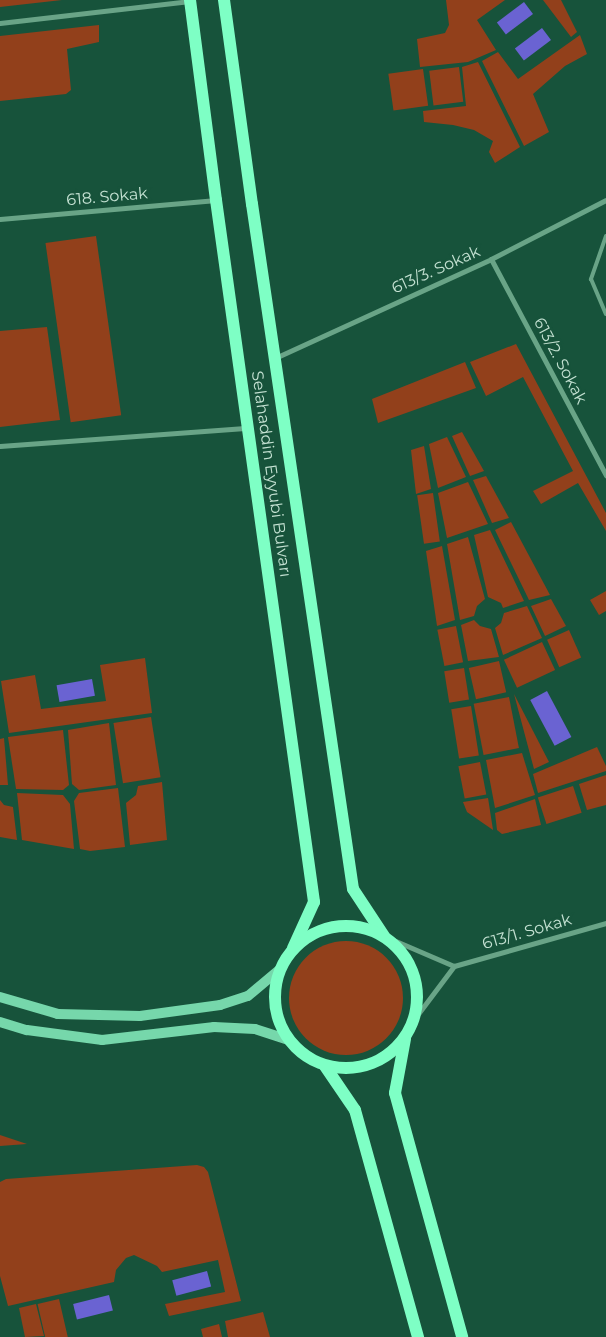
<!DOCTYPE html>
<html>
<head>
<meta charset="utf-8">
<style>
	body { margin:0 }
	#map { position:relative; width:606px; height:1337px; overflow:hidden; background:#17533b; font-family:Montserrat,sans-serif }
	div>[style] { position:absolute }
	.green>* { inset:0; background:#92401b; transform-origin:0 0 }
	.round { border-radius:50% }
	.water>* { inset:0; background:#6a63d2; transform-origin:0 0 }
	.service>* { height:4px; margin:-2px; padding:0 2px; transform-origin:2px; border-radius:2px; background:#69a487 }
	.minor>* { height:5px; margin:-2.5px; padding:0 2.5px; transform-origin:2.5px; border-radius:2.5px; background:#69a487 }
	.secondary>* { height:10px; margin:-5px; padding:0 5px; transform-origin:5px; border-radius:5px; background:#76d7ab }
	.primary>* { height:12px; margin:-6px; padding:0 6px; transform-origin:6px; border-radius:6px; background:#7effc5 }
	.primary>.ring { margin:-6px; padding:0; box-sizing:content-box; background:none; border:12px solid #7effc5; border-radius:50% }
	span { translate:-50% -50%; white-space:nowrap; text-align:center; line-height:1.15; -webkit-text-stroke:4.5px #17533b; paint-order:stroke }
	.street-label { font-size:16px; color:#c5e2d3 }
</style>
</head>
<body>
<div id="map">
	<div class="green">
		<div style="clip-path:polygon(0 0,62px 0,0 7px)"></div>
		<div style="clip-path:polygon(446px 0,505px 0,477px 20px,496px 50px,468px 62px,420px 67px,417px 39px,445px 33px,449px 25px)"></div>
		<div style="clip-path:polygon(543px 0,561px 0,577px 32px,571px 37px)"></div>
		<div style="clip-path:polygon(99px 25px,99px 42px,67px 49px,71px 90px,66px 94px,0 101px,0 36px)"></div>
		<div style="clip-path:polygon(580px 35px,587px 54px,565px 66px,533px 94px,549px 132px,524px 146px,482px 61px,498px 52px,518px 79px)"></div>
		<div style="clip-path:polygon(478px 62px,520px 147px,495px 163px,489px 152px,493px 141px,474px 130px,453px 125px,424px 122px,423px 111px,466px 106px,462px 67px)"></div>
		<div style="left:459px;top:67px;width:35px;height:30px;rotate:83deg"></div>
		<div style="left:423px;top:69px;width:37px;height:35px;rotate:82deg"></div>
		<div style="left:96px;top:236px;width:181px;height:51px;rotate:82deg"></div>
		<div style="clip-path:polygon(47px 327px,60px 420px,0 427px,0 331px)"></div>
		<div style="clip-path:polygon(516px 344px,606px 513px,606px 531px,578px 483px,541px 504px,533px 491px,573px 471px,523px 377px,486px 396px,470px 362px)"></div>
		<div style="clip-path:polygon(465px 362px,476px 388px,378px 423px,372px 399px)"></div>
		<div style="clip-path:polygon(462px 432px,484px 471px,470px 476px,452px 436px)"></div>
		<div style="clip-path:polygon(447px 437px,466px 477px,438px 488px,429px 444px)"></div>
		<div style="clip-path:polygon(424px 446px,431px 489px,416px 494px,411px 450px)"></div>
		<div style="clip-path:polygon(486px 476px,509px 518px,492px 523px,473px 480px)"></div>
		<div style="clip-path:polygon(468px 482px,488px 524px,447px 538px,438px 493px)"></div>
		<div style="left:433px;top:493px;width:49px;height:16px;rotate:82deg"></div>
		<div style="clip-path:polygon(511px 522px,550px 595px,529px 600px,495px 530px)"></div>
		<div style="clip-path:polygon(490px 530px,524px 601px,503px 608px,501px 603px,488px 597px,474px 535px)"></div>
		<div style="clip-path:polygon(468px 537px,485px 599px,477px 606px,474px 616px,460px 620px,447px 544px)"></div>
		<div style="clip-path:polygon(442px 546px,455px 620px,437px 626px,426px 551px)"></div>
		<div style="clip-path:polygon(606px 591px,606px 611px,599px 615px,590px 600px)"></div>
		<div style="clip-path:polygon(551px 599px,566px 626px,545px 636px,531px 606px)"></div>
		<div style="clip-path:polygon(527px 606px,542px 638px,503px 655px,495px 628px,501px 623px,504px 613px)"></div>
		<div style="clip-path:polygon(474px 620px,480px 626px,491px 629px,499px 657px,468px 661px,461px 625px)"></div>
		<div style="left:456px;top:626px;width:37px;height:19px;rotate:79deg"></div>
		<div style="left:569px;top:630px;width:30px;height:24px;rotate:66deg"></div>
		<div style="left:542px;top:642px;width:31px;height:42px;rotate:65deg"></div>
		<div style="clip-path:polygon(145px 658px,152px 713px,9px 733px,1px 681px,35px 675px,41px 709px,106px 701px,100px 665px)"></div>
		<div style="left:499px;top:661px;width:32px;height:31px;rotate:77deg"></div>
		<div style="left:464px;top:668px;width:32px;height:20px;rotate:81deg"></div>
		<div style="clip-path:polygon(514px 694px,549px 762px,534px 769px)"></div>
		<div style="left:509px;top:697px;width:52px;height:36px;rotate:79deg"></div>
		<div style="left:471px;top:706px;width:50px;height:20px;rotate:81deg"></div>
		<div style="left:151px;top:717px;width:61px;height:38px;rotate:81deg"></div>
		<div style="clip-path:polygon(109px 723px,116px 785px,79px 790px,72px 784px,68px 730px)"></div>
		<div style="clip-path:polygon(63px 730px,69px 785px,63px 790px,16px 789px,8px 737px)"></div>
		<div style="clip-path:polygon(4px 738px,8px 785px,0 785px,0 739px)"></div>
		<div style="clip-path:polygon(597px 747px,606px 766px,606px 771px,538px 793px,533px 774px)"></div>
		<div style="clip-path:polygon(522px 753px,535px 795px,495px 808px,486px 760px)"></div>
		<div style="left:480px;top:762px;width:33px;height:22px;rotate:79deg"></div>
		<div style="clip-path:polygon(606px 775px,606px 805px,587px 810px,579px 784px)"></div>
		<div style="clip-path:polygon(162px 782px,167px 840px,130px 845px,126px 803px,136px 795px,138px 786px)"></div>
		<div style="left:573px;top:786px;width:28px;height:37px;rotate:72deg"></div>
		<div style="clip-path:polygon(118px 788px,125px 847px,90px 851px,80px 849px,74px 801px,79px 793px)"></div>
		<div style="clip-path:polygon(17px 793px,63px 795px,70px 804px,74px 849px,22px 840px)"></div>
		<div style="clip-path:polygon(488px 798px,493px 830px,467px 812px,463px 802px)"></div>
		<div style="clip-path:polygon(535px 799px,541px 825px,502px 834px,497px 830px,495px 813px)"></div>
		<div style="clip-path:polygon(0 800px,4px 805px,13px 807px,17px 840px,0 837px)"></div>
		<div class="round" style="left:289px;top:941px;width:114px;height:114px"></div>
		<div style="clip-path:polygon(0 1135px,27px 1144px,0 1146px)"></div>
		<div style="clip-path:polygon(197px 1165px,204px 1167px,208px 1172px,241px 1301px,169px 1316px,165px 1304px,225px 1292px,218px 1260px,162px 1272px,157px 1266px,134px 1255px,126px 1258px,116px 1270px,114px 1282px,8px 1306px,0 1276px,0 1182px,6px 1179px)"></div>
		<div style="left:59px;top:1299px;width:39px;height:22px;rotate:77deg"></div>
		<div style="clip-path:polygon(36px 1304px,44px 1336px,25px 1337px,19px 1308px)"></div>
		<div style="clip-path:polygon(263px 1312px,270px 1337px,228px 1337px,225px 1321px)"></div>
		<div style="clip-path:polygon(219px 1324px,222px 1337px,203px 1337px,201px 1329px)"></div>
	</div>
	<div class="water">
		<div style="left:524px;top:2px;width:15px;height:34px;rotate:53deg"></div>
		<div style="left:542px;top:28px;width:15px;height:34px;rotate:53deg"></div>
		<div style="left:92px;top:679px;width:17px;height:36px;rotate:80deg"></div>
		<div style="left:547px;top:691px;width:52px;height:19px;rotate:62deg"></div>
		<div style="left:207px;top:1271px;width:16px;height:36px;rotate:75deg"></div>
		<div style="left:109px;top:1295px;width:16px;height:37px;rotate:76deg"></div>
	</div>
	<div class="service">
		<div style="left:606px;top:236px;width:46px;rotate:109.2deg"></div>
		<div style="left:591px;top:279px;width:38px;rotate:67deg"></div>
	</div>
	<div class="minor">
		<div style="left:0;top:23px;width:191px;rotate:-6.6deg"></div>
		<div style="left:0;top:219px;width:217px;rotate:-5deg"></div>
		<div style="left:491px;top:259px;width:245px;rotate:62deg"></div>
		<div style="left:275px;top:358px;width:238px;rotate:-24.6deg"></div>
		<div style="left:491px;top:259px;width:129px;rotate:-27.2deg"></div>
		<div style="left:0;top:446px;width:249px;rotate:-4.2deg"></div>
		<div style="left:384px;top:936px;width:76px;rotate:23.2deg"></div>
		<div style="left:454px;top:966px;width:65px;rotate:126.9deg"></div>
		<div style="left:454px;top:966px;width:158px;rotate:-15.8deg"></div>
	</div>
	<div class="secondary">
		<div style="left:0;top:997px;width:60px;rotate:16.3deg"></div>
		<div style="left:58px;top:1014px;width:82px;rotate:1.4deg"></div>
		<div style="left:140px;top:1016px;width:81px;rotate:-7.8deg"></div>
		<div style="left:220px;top:1005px;width:29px;rotate:-18deg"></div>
		<div style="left:248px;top:996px;width:40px;rotate:-40deg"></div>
		<div style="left:0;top:1022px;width:28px;rotate:17deg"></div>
		<div style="left:27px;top:1030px;width:76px;rotate:7.6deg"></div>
		<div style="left:102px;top:1040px;width:113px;rotate:-6.6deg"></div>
		<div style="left:214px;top:1027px;width:41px;rotate:2.8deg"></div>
		<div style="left:255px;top:1029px;width:36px;rotate:18deg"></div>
	</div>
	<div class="primary">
		<div style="left:190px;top:0;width:202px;rotate:82.6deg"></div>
		<div style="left:216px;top:200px;width:709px;rotate:82.05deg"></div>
		<div style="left:314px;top:902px;width:51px;rotate:114.5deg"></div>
		<div style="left:224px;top:0;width:206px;rotate:82.2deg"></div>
		<div style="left:252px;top:204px;width:692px;rotate:81.61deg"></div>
		<div style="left:353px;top:889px;width:56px;rotate:56.6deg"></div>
		<div class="ring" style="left:275px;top:926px;width:130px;height:130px"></div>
		<div style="left:405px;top:1039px;width:55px;rotate:100.5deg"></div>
		<div style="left:395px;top:1093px;width:253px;rotate:74.6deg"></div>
		<div style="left:325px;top:1066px;width:53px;rotate:55.7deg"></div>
		<div style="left:355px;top:1110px;width:236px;rotate:74.5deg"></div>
	</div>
	<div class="street-label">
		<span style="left:107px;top:197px;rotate:-5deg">618. Sokak</span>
		<span style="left:436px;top:270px;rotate:-24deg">613/3. Sokak</span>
		<span style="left:560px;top:361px;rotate:62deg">613/2. Sokak</span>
		<span style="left:271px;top:474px;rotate:82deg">Selahaddin Eyyubi Bulvarı</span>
		<span style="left:527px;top:932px;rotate:-16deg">613/1. Sokak</span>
	</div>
</div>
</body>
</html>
